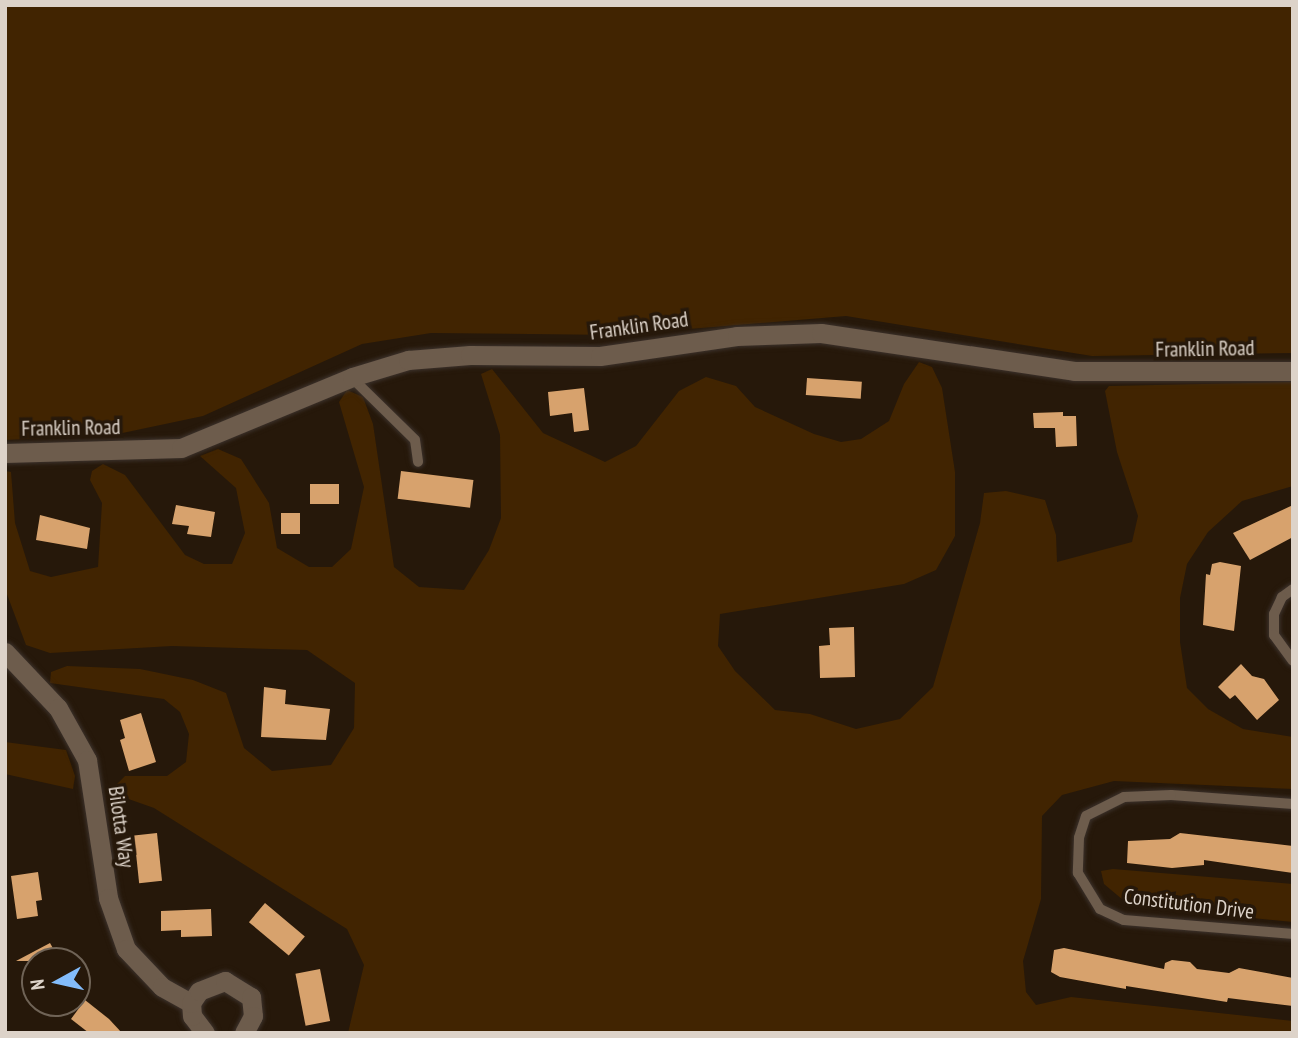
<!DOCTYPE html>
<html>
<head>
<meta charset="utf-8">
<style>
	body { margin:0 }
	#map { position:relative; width:1298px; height:1038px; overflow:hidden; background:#26180a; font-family:"PT Sans Narrow",sans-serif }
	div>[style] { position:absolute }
	.green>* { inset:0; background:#412401 }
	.building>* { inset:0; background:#d7a26d; transform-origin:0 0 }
	.roads { filter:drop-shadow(0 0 2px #3c322c) drop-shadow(0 0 2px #3c322c) }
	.service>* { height:10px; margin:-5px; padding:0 5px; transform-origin:5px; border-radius:5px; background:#6d5c4c }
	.minor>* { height:19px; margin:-9.5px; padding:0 9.5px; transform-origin:9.5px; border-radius:9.5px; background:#6d5c4c }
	span { translate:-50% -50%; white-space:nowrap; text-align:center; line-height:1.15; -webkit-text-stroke:7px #26180a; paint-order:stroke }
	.street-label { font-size:21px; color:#ddd3c9 }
	.frame { position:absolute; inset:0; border:7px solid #ddd3c9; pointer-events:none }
	.north { position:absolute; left:21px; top:947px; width:70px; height:70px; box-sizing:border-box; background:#26180a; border:2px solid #6f6356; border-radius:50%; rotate:262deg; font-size:19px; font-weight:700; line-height:28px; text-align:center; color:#ddd3c9 }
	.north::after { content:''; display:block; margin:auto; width:24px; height:32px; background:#83bcfb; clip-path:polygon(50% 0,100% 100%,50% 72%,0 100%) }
</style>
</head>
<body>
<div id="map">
	<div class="green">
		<div style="clip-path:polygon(5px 5px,1293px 5px,1293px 353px,1092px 356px,846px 316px,617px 335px,431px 333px,362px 344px,203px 416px,113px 435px,5px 440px)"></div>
		<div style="clip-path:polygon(919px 362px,932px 367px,942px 388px,955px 472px,955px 536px,936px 570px,904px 584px,720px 614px,718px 646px,735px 671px,775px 710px,810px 714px,856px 729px,900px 719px,933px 687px,980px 523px,984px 493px,1006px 491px,1045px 500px,1056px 535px,1057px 562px,1132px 542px,1138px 516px,1117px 452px,1105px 391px,1109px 386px,1293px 382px,1293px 486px,1242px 501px,1208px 532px,1187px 564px,1180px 598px,1180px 642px,1187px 688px,1208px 709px,1243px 729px,1293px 737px,1293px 789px,1114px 781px,1062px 795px,1042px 816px,1041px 899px,1023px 961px,1026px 992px,1036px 1005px,1071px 997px,1293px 1021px,1293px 1033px,348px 1033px,364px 965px,347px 929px,154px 808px,120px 796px,113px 788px,125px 776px,167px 776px,186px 762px,189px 734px,180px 712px,164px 699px,50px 683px,51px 672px,67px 666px,140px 669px,193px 680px,226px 693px,244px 748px,272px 771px,331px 765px,354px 728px,355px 683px,307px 650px,172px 646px,50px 653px,26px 645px,5px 589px,5px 471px,11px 472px,15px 523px,30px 571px,51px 577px,98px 567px,102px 503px,90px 480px,92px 471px,103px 464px,125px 475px,185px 555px,204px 564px,232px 564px,245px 533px,236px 488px,200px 456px,218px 449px,241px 459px,269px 503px,277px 548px,309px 567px,332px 567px,351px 549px,364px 487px,339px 402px,347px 390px,363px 397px,373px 424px,394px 567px,419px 587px,464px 590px,489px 550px,501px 518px,500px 435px,481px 374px,492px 369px,543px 433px,605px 462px,636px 446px,679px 391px,706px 377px,736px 386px,755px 407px,814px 434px,841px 442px,861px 439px,889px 421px,904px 384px)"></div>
		<div style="clip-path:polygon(5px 742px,66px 750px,75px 776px,73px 789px,5px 774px)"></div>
		<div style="clip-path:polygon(1113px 869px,1293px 884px,1293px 922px,1162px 909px,1123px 900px,1104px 884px,1101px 871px)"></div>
	</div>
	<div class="building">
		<div style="left:807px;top:378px;width:55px;height:17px;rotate:4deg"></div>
		<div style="clip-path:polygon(584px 388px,589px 430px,574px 432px,572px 413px,550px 416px,548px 392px)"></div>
		<div style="clip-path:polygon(1063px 412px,1063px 416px,1076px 416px,1077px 446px,1056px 447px,1055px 428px,1034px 428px,1033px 413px)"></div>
		<div style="left:401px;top:471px;width:73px;height:28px;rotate:7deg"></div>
		<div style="left:310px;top:484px;width:29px;height:20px"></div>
		<div style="clip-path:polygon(176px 505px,215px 512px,211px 537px,187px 534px,189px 526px,172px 524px)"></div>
		<div style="clip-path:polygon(1293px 505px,1293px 537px,1250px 560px,1233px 533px)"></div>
		<div style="left:281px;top:513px;width:19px;height:21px"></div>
		<div style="clip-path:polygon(40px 515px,90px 528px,87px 549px,36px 540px)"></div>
		<div style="clip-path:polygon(1220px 562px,1241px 566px,1234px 631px,1203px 625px,1206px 574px,1210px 575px,1212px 564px)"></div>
		<div style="clip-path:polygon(854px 627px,855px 677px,820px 678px,819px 646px,830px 645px,829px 628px)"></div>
		<div style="clip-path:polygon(1241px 664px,1252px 676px,1264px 679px,1279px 700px,1257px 720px,1235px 695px,1230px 699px,1218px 687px)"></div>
		<div style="clip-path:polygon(264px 687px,286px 690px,285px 704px,330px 709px,326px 740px,261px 737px)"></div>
		<div style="clip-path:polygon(141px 713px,156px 762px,129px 771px,120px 740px,125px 738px,120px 720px)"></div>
		<div style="left:157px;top:833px;width:48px;height:23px;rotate:84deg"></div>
		<div style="clip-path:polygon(1180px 833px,1293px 846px,1293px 873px,1204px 860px,1204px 865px,1172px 868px,1127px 863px,1128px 841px,1170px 839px)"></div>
		<div style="clip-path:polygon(38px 872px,42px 900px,36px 901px,38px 916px,17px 919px,11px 876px)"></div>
		<div style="left:265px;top:903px;width:52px;height:25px;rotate:40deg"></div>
		<div style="clip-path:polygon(211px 909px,212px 936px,181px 937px,181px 930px,161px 931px,161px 911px)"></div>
		<div style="clip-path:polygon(50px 943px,60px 961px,16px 961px)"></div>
		<div style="clip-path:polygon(1064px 948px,1164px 969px,1165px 963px,1172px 960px,1190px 962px,1197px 969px,1229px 973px,1239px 968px,1293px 978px,1293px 1006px,1228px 998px,1227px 1002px,1126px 986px,1126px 989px,1060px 977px,1051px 972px,1054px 950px)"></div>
		<div style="left:320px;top:969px;width:53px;height:25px;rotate:79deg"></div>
		<div style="clip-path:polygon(85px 1000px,109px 1019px,122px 1033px,89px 1033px,71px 1019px)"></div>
	</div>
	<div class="roads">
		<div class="service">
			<div style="left:352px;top:378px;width:88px;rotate:44.5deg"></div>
			<div style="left:415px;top:440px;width:22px;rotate:82deg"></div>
			<div style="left:1293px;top:589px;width:14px;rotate:144deg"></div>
			<div style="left:1282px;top:597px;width:19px;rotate:115deg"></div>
			<div style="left:1274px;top:614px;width:21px;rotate:90deg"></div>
			<div style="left:1274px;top:635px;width:32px;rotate:54deg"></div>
			<div style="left:1293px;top:804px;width:122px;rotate:-175.8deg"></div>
			<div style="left:1171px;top:795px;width:47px;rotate:177.6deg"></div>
			<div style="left:1124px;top:797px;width:42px;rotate:153.4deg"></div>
			<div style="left:1086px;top:816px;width:23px;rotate:108deg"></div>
			<div style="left:1079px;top:838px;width:35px;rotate:92deg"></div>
			<div style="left:1078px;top:873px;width:42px;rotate:58.6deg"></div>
			<div style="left:1100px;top:909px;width:26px;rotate:25deg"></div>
			<div style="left:1124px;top:920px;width:170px;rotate:4.7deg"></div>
		</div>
		<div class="minor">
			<div style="left:5px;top:453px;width:176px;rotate:-1.6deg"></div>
			<div style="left:181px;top:448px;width:185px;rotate:-22.5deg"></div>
			<div style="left:352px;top:377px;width:59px;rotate:-16.9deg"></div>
			<div style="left:408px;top:360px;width:62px;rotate:-4.6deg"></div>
			<div style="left:470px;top:355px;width:130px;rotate:0.4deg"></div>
			<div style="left:600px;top:356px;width:138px;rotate:-8.3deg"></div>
			<div style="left:737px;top:336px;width:84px;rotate:-2deg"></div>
			<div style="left:821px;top:333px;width:256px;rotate:8.5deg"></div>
			<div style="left:1074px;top:371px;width:219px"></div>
			<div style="left:5px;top:652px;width:77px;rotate:46.6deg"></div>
			<div style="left:58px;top:708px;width:60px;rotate:60.9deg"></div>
			<div style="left:87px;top:760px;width:140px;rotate:81.3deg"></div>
			<div style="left:108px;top:898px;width:54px;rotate:70.6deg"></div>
			<div style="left:126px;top:949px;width:52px;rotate:46.5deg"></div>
			<div style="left:162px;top:987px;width:33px;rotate:29deg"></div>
			<div style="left:205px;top:1033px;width:21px;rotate:-127deg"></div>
			<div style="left:192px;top:1016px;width:13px;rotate:-94deg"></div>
			<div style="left:191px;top:1003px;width:14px;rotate:-56deg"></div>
			<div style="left:199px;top:991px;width:28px;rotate:-21deg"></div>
			<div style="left:225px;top:981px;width:31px;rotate:32deg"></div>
			<div style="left:251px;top:997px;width:19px;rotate:84deg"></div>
			<div style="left:253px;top:1016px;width:19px;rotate:118deg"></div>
		</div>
	</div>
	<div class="street-label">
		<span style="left:639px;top:326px;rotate:-8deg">Franklin Road</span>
		<span style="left:1205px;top:349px;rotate:-1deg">Franklin Road</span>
		<span style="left:71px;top:428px;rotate:-1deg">Franklin Road</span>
		<span style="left:121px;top:827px;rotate:82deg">Bilotta Way</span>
		<span style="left:1189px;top:904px;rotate:7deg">Constitution Drive</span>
	</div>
	<div class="frame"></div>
	<div class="north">N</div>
</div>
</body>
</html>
